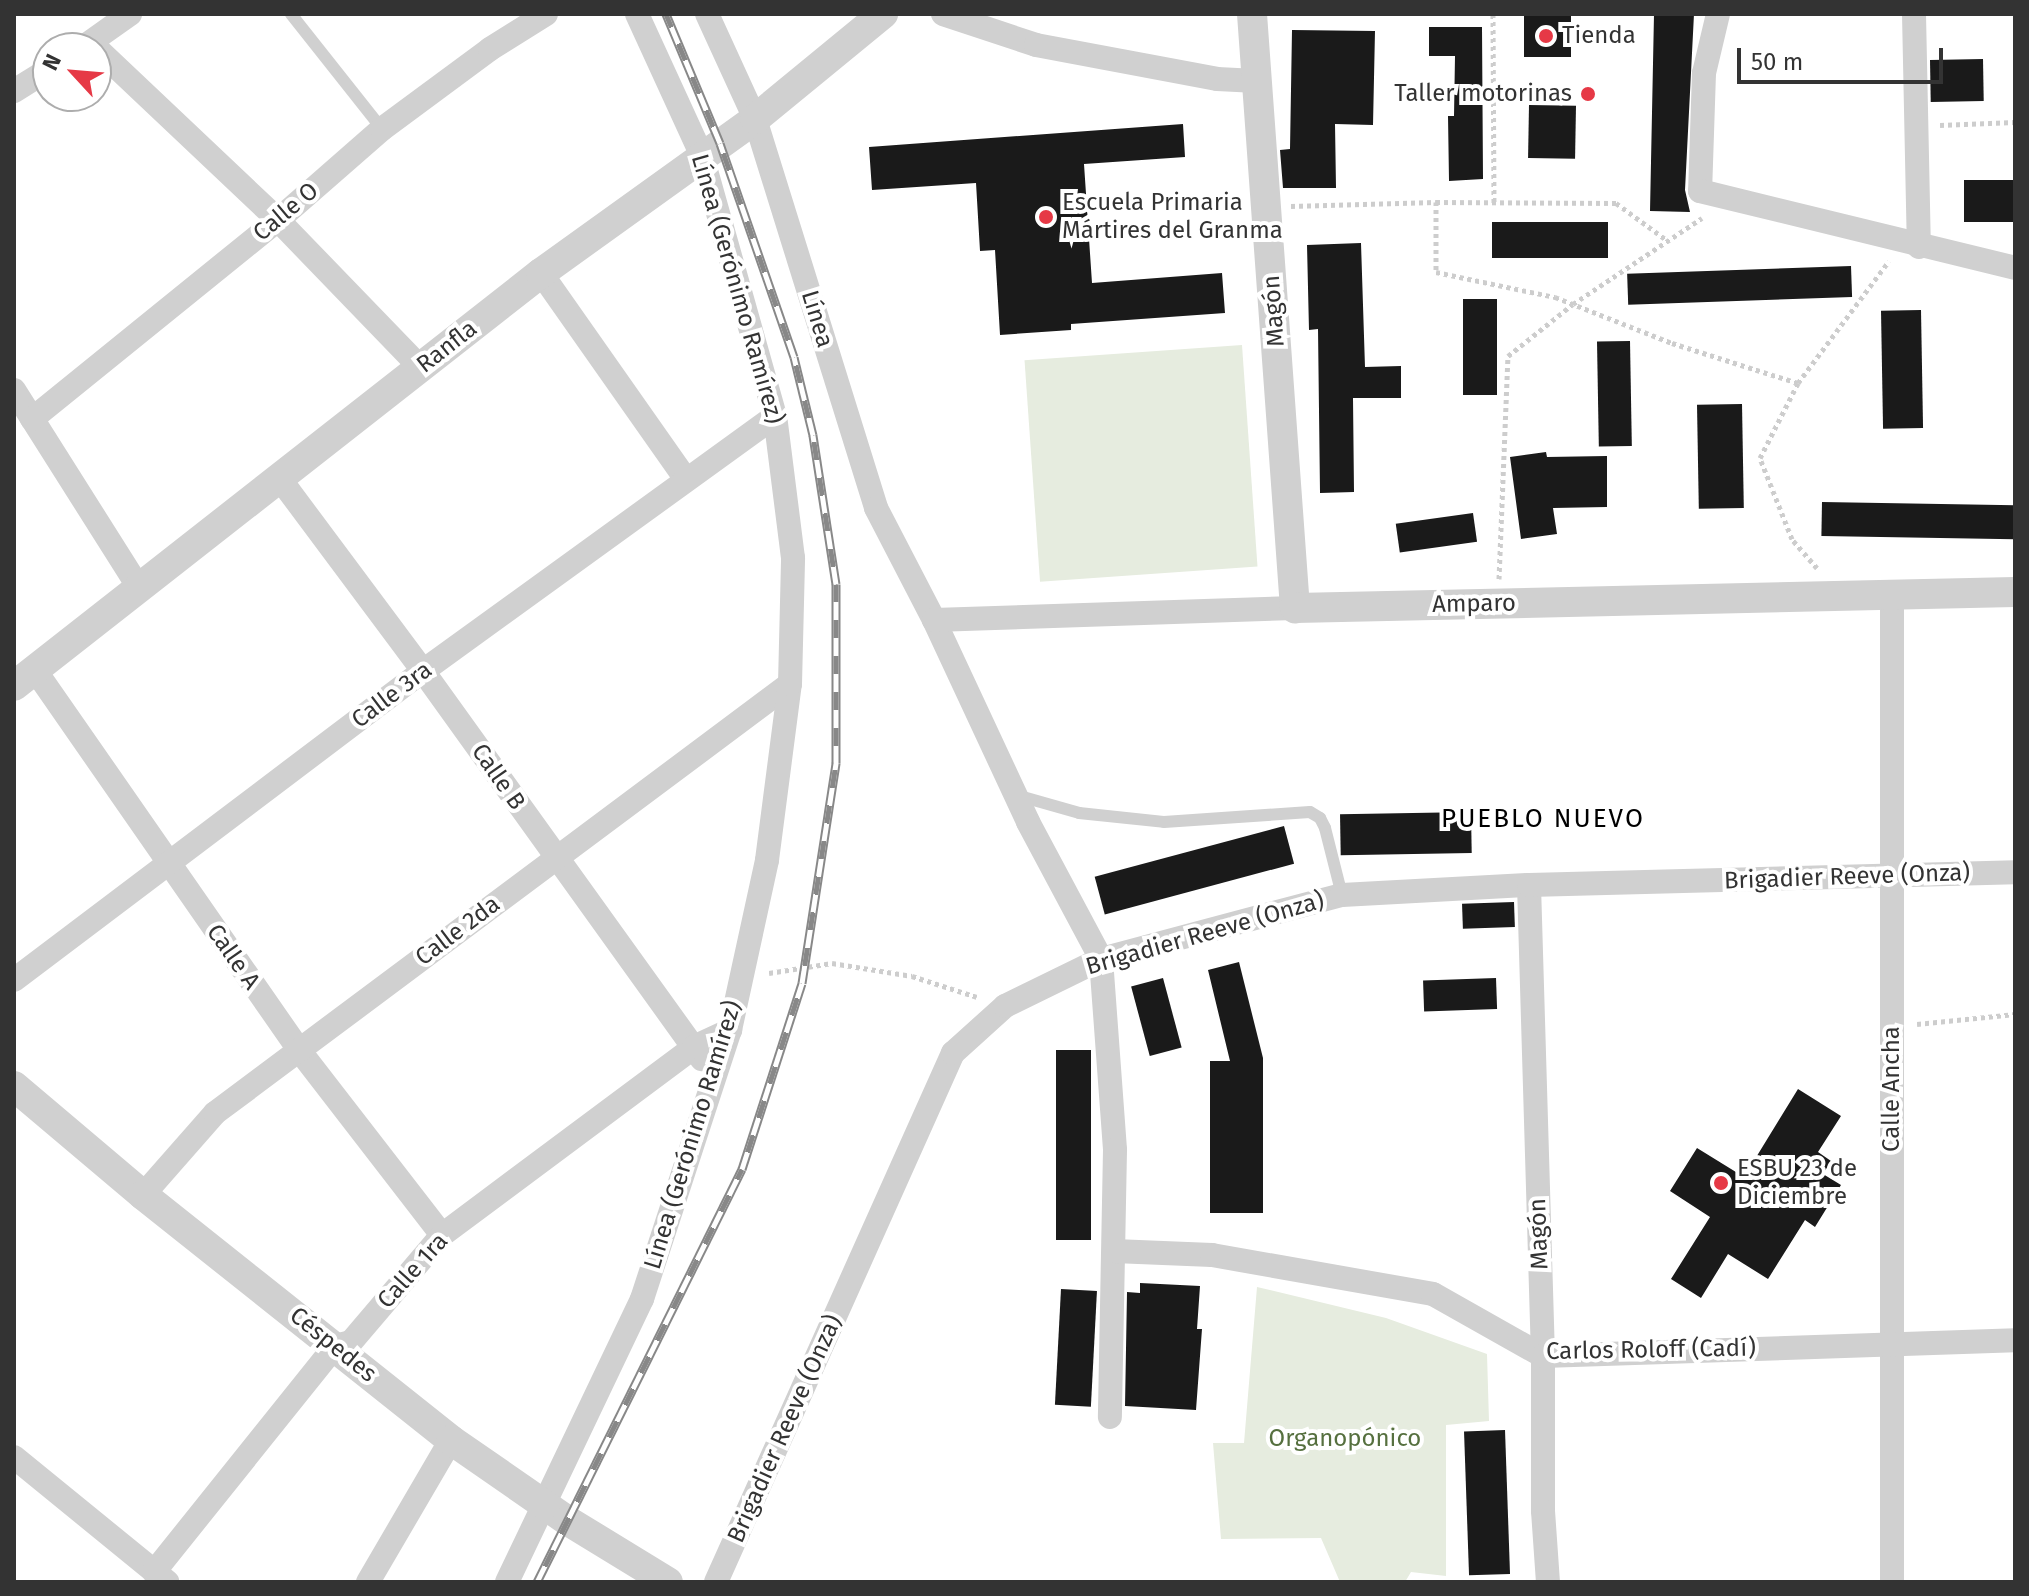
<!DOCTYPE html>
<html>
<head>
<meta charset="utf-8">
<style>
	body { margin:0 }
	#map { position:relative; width:2029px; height:1596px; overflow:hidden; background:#fff; font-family:"Fira Sans",sans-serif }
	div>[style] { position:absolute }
	.green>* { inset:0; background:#e6ecdf; transform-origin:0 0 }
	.building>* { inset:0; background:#1a1a1a; transform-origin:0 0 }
	.path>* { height:5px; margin-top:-2.5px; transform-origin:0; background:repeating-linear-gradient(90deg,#cdcdcd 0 4px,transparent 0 8px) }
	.service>* { height:12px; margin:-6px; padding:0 6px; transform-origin:6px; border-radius:6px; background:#d0d0d0 }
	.minor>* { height:24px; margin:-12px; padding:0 12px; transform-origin:12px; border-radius:12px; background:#d0d0d0 }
	.tertiary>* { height:30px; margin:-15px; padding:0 15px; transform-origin:15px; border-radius:15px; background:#d0d0d0 }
	.rail>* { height:9px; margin-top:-4.5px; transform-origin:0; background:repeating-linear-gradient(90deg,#fff 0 18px,#888 0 36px); box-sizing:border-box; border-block:2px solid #888 }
	.dots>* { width:22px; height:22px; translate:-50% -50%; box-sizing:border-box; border:4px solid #fff; border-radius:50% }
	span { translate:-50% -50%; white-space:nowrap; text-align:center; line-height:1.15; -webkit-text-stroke:8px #fff; paint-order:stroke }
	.poi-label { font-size:24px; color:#333 }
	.left { translate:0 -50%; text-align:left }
	.right { translate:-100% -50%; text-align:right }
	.street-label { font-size:24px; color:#333 }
	.park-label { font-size:24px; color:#56703f }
	.neighbourhood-label { font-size:26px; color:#000; letter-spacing:2px }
	.frame { position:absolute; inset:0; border:16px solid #333; pointer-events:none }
	.north { position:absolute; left:32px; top:32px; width:80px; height:80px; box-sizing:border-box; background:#fff; border:2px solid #adadad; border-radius:50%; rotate:296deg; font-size:22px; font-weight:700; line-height:32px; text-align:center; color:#333 }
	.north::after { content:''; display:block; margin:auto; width:28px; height:36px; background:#e63946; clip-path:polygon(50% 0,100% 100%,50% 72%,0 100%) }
	.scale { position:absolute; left:1737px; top:48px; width:206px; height:36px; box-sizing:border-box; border:4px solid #333; border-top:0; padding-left:10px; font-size:24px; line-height:28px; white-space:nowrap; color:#333; -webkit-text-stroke:6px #fff; paint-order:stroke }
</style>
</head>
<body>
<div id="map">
	<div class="green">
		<div style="left:1242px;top:345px;width:222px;height:218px;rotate:86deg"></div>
		<div style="clip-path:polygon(1257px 1287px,1386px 1318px,1487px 1354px,1489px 1421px,1446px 1425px,1446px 1576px,1411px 1572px,1405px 1582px,1340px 1582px,1321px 1538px,1221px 1539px,1213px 1443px,1244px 1443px)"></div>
	</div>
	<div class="building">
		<div style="left:1524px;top:14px;width:47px;height:43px"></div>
		<div style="clip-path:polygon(1654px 14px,1694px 14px,1685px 190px,1690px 212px,1650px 211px)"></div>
		<div style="clip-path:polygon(1429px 27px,1482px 27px,1483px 179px,1449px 181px,1448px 116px,1454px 116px,1455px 56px,1429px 56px)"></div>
		<div style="clip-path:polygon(1292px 30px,1375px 31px,1373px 125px,1335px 124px,1336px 188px,1283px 188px,1280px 150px,1290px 149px)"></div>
		<div style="left:1983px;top:59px;width:42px;height:53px;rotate:89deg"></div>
		<div style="left:1529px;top:105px;width:47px;height:53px;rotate:1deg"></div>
		<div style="clip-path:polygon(1183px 124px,1185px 157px,1084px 164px,1092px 283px,1222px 273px,1225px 313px,1071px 324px,1071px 330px,1000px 335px,995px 250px,980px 251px,976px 183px,872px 190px,869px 147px)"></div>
		<div style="left:2015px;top:180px;width:42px;height:51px;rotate:90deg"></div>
		<div style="left:1608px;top:222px;width:36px;height:116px;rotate:90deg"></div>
		<div style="clip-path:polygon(1361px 243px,1365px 367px,1401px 366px,1401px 398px,1353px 398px,1354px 492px,1320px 493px,1318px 329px,1309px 330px,1307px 245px)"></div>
		<div style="left:1851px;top:266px;width:31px;height:224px;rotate:88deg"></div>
		<div style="left:1463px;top:299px;width:34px;height:96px"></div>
		<div style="left:1921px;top:310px;width:118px;height:40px;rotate:89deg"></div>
		<div style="left:1630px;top:341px;width:105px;height:33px;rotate:89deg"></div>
		<div style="left:1742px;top:404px;width:104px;height:45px;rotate:89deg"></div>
		<div style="clip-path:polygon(1546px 452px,1547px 457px,1607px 456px,1607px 507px,1553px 508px,1557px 534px,1521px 539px,1510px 457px)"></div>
		<div style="left:1822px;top:502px;width:193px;height:34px;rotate:1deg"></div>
		<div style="left:1473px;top:513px;width:29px;height:78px;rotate:82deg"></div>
		<div style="left:1471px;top:812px;width:41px;height:131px;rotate:89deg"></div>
		<div style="left:1284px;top:826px;width:39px;height:196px;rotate:75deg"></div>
		<div style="left:1514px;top:902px;width:25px;height:52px;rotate:88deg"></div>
		<div style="clip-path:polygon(1239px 962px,1263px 1058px,1263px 1213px,1210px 1213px,1210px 1061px,1230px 1061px,1208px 970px)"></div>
		<div style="left:1163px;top:978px;width:72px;height:33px;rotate:75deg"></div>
		<div style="left:1496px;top:978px;width:31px;height:73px;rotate:88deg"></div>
		<div style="left:1056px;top:1050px;width:35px;height:190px"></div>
		<div style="clip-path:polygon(1798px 1089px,1841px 1116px,1818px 1152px,1831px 1161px,1823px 1174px,1841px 1185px,1815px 1227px,1805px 1220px,1768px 1279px,1728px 1254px,1701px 1298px,1671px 1279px,1710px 1217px,1670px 1191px,1697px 1148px,1744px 1177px)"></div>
		<div style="clip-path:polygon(1140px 1283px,1200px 1286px,1197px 1329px,1202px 1329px,1196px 1410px,1125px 1406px,1127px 1292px,1140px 1293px)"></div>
		<div style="left:1061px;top:1289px;width:36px;height:116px;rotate:3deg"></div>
		<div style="left:1505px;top:1430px;width:144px;height:41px;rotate:88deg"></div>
	</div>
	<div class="path">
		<div style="left:1493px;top:14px;width:189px;rotate:89.7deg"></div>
		<div style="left:1940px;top:125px;width:75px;rotate:-2.3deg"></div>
		<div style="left:1436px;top:202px;width:180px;rotate:0.3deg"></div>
		<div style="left:1616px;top:203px;width:64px;rotate:36.2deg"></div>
		<div style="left:1291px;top:206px;width:145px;rotate:-1.6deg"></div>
		<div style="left:1436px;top:202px;width:70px;rotate:90deg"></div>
		<div style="left:1436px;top:272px;width:122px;rotate:11.9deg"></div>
		<div style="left:1555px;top:297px;width:126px;rotate:21.5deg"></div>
		<div style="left:1672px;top:343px;width:132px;rotate:17.6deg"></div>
		<div style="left:1817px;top:568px;width:38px;rotate:-131deg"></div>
		<div style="left:1792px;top:539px;width:87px;rotate:-111.6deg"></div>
		<div style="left:1760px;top:458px;width:84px;rotate:-63.1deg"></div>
		<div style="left:1798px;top:383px;width:152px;rotate:-53.3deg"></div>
		<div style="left:1499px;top:579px;width:223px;rotate:-87.7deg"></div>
		<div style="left:1508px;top:356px;width:83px;rotate:-38.7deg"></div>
		<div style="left:1573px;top:304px;width:155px;rotate:-33.7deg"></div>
		<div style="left:769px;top:973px;width:64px;rotate:-9deg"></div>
		<div style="left:832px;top:963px;width:81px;rotate:9.2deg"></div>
		<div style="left:912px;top:976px;width:68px;rotate:17.9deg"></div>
		<div style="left:1917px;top:1024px;width:99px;rotate:-5.8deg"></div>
	</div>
	<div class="service">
		<div style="left:291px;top:14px;width:147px;rotate:51.6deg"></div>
		<div style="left:1016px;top:795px;width:66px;rotate:15.9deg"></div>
		<div style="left:1079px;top:813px;width:85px;rotate:6deg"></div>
		<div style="left:1164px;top:822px;width:146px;rotate:-3.9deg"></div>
		<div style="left:1310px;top:812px;width:12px;rotate:31deg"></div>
		<div style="left:1320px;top:818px;width:11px;rotate:63deg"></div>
		<div style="left:1325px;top:828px;width:69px;rotate:75.8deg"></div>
	</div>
	<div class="minor">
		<div style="left:707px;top:14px;width:115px;rotate:65.4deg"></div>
		<div style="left:755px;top:119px;width:407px;rotate:72.7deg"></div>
		<div style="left:876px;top:508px;width:126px;rotate:62.6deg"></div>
		<div style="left:934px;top:620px;width:223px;rotate:65deg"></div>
		<div style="left:1028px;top:822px;width:155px;rotate:61.9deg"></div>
		<div style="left:1101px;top:959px;width:192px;rotate:85.8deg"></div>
		<div style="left:1115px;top:1150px;width:267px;rotate:91.1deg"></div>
		<div style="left:943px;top:14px;width:98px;rotate:18.4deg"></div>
		<div style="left:1036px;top:45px;width:184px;rotate:10.6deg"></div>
		<div style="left:1217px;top:79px;width:40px;rotate:2.9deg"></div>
		<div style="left:1718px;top:14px;width:61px;rotate:103.3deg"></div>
		<div style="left:1704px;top:73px;width:118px;rotate:91.9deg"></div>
		<div style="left:1700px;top:191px;width:324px;rotate:13.7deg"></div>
		<div style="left:1914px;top:14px;width:233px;rotate:88.8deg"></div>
		<div style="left:91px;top:43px;width:257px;rotate:43.4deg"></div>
		<div style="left:278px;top:220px;width:206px;rotate:46deg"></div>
		<div style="left:82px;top:48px;width:59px;rotate:-35.3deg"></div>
		<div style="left:14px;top:91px;width:40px;rotate:-32deg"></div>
		<div style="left:541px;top:273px;width:251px;rotate:54.9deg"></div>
		<div style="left:14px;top:390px;width:232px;rotate:57.7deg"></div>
		<div style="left:32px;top:419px;width:316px;rotate:-39deg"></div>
		<div style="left:278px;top:220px;width:138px;rotate:-41.2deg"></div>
		<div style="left:382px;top:129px;width:134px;rotate:-36.5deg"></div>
		<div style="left:490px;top:49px;width:66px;rotate:-32deg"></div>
		<div style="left:280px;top:479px;width:239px;rotate:53.3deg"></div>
		<div style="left:423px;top:671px;width:478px;rotate:54.3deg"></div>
		<div style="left:1892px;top:596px;width:986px;rotate:90deg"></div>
		<div style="left:934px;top:620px;width:361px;rotate:-1.9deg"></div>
		<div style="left:35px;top:670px;width:463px;rotate:55.2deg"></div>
		<div style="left:299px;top:1050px;width:234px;rotate:52.3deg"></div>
		<div style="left:1529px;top:885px;width:471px;rotate:88.3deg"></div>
		<div style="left:1543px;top:1356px;width:155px;rotate:90deg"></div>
		<div style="left:1543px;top:1511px;width:71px;rotate:86deg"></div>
		<div style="left:14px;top:980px;width:513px;rotate:-37.07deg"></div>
		<div style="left:423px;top:671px;width:435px;rotate:-35.9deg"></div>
		<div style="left:143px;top:1195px;width:109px;rotate:-48.7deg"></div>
		<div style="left:215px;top:1113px;width:717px;rotate:-36.73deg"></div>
		<div style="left:1114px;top:1251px;width:98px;rotate:2.3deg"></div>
		<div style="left:1212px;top:1255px;width:224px;rotate:10deg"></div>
		<div style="left:1433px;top:1294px;width:126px;rotate:29.4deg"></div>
		<div style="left:1543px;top:1356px;width:472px;rotate:-1.9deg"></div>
		<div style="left:14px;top:1457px;width:198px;rotate:39.2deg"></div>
		<div style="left:154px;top:1572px;width:290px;rotate:-51.3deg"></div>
		<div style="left:335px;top:1346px;width:16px;rotate:-14deg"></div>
		<div style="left:351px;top:1342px;width:140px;rotate:-49.6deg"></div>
		<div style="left:442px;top:1235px;width:314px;rotate:-36.7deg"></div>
		<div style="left:694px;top:1047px;width:40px;rotate:-25deg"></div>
		<div style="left:368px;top:1582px;width:164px;rotate:-59.7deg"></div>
		<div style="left:507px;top:1582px;width:314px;rotate:-64.5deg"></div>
		<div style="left:642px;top:1299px;width:283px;rotate:-71.9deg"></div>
		<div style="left:730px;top:1030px;width:174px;rotate:-77.7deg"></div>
		<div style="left:767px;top:860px;width:177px;rotate:-82.6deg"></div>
		<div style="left:790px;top:684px;width:126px;rotate:-88.6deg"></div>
		<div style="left:793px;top:558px;width:143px;rotate:-97.2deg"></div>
		<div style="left:775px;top:416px;width:270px;rotate:-105.7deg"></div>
		<div style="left:702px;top:156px;width:156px;rotate:-114.6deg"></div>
		<div style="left:716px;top:1582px;width:580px;rotate:-65.87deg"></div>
		<div style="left:953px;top:1053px;width:70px;rotate:-42.1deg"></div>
		<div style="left:1005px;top:1006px;width:107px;rotate:-26.1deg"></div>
		<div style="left:1101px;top:959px;width:249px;rotate:-14.9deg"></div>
		<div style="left:1342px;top:895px;width:187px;rotate:-3.1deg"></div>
		<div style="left:1529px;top:885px;width:486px;rotate:-1.5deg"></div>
	</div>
	<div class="tertiary">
		<div style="left:1252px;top:14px;width:596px;rotate:85.86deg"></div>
		<div style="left:1295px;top:608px;width:720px;rotate:-1.27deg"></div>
		<div style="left:14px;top:686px;width:670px;rotate:-38.09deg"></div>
		<div style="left:541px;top:273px;width:264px;rotate:-35.7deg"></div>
		<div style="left:755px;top:119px;width:166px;rotate:-39.4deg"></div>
		<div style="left:14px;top:1086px;width:169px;rotate:40.2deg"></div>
		<div style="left:143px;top:1195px;width:394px;rotate:38.5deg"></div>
		<div style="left:451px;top:1440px;width:142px;rotate:34.7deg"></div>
		<div style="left:568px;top:1521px;width:117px;rotate:31.4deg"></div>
	</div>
	<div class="rail">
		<div style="left:537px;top:1582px;width:461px;rotate:-63.6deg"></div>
		<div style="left:742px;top:1169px;width:195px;rotate:-72.1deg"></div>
		<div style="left:802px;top:983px;width:223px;rotate:-81.2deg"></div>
		<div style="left:836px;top:763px;width:179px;rotate:-90deg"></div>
		<div style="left:836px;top:584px;width:151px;rotate:-98.8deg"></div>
		<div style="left:813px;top:435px;width:80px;rotate:-103.7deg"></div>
		<div style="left:794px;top:357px;width:226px;rotate:-109.1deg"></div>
		<div style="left:720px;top:143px;width:140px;rotate:-112.7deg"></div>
	</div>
	<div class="dots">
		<div style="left:1546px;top:36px;background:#e63946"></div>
		<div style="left:1588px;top:94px;background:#e63946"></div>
		<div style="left:1046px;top:217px;background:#e63946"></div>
		<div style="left:1721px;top:1183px;background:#e63946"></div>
	</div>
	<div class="poi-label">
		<span class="left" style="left:1562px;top:36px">Tienda</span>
		<span class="right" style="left:1572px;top:94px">Taller motorinas</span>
		<span class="left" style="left:1062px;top:217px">Escuela Primaria<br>Mártires del Granma</span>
		<span class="left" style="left:1737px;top:1183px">ESBU 23 de<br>Diciembre</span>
	</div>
	<div class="street-label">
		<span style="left:286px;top:212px;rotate:-40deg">Calle O</span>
		<span style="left:737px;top:289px;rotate:74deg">Línea (Gerónimo Ramírez)</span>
		<span style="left:1274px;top:311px;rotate:-94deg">Magón</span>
		<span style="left:817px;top:319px;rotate:73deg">Línea</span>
		<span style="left:447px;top:347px;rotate:-38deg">Ranfla</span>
		<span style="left:1474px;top:604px;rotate:-1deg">Amparo</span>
		<span style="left:392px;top:695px;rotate:-37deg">Calle 3ra</span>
		<span style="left:498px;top:777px;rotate:55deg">Calle B</span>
		<span style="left:1847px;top:877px;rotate:-2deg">Brigadier Reeve (Onza)</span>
		<span style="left:458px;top:931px;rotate:-37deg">Calle 2da</span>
		<span style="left:1205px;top:934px;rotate:-16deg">Brigadier Reeve (Onza)</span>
		<span style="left:233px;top:957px;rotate:55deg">Calle A</span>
		<span style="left:1892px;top:1089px;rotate:-90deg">Calle Ancha</span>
		<span style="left:693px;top:1135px;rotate:-73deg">Línea (Gerónimo Ramírez)</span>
		<span style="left:1539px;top:1234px;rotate:-92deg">Magón</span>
		<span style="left:413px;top:1271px;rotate:-48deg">Calle 1ra</span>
		<span style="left:333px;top:1345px;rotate:39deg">Céspedes</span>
		<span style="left:1651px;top:1350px;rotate:-1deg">Carlos Roloff (Cadí)</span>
		<span style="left:785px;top:1429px;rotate:-66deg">Brigadier Reeve (Onza)</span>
	</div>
	<div class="park-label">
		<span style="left:1345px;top:1439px">Organopónico</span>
	</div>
	<div class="neighbourhood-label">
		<span style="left:1543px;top:819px">PUEBLO NUEVO</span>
	</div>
	<div class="frame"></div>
	<div class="north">N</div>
	<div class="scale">50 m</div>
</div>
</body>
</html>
